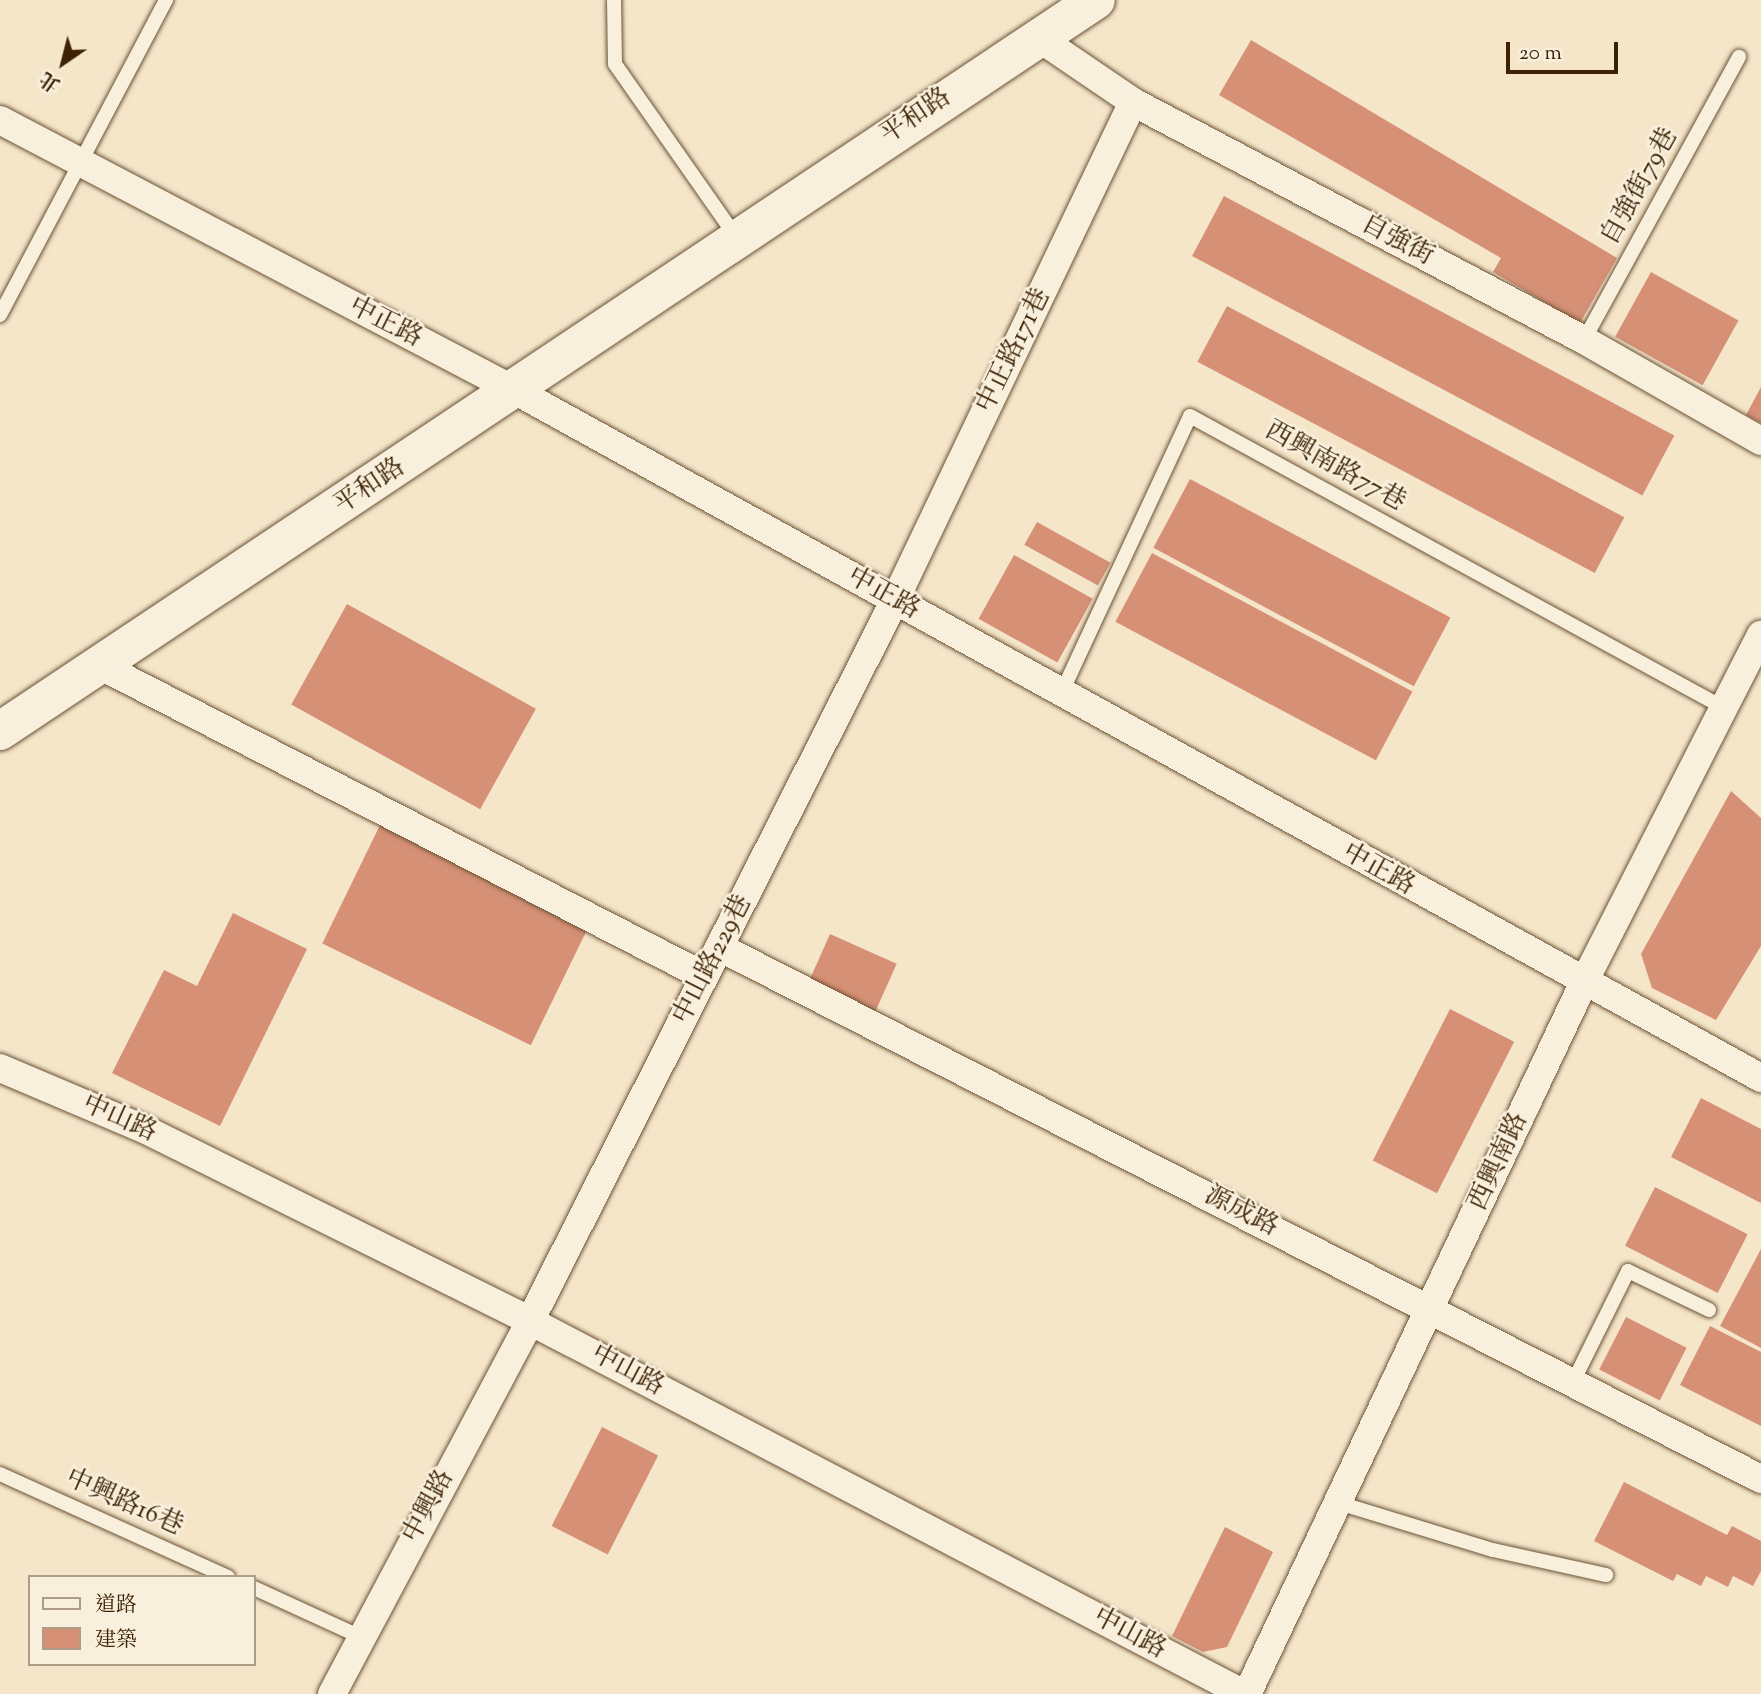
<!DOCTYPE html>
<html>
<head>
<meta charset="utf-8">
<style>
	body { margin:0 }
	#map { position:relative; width:1761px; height:1694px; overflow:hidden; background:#f5e6ca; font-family:"Sorts Mill Goudy","Noto Serif TC",serif }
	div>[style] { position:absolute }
	.building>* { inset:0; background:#d69076; transform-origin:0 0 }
	.roads { filter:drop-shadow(0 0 2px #6b5335) drop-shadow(0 0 2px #6b5335) }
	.service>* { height:14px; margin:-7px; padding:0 7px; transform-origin:7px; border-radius:7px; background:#f8efdd }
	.minor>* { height:28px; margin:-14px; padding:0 14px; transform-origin:14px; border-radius:14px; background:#f8efdd }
	.secondary>* { height:38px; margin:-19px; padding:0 19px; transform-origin:19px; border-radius:19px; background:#f8efdd }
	span { translate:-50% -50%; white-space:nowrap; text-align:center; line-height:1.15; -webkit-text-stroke:5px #f8efdd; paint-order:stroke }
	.street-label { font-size:26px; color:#3d2203 }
	.legend { position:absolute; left:28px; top:1575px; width:228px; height:91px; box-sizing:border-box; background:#f8efdd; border:2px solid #ad9d86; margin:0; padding:9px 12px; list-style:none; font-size:21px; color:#3d2203 }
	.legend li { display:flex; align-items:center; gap:14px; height:35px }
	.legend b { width:35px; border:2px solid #ad9d86 }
	.north { position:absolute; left:28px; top:28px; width:70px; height:70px; -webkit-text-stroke:5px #f8efdd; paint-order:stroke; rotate:215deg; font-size:19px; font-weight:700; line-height:28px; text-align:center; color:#3d2203 }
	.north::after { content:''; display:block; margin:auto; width:24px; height:32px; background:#3d2203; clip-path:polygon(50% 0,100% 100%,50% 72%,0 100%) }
	.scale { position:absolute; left:1506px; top:42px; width:112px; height:32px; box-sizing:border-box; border:4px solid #3d2203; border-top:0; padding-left:9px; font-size:21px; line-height:24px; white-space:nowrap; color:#3d2203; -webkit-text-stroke:5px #f8efdd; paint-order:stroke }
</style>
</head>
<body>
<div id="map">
	<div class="building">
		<div style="clip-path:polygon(1251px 40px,1617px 258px,1580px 323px,1493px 272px,1501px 258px,1219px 95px)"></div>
		<div style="left:1224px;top:196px;width:510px;height:68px;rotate:28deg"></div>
		<div style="left:1651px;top:272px;width:100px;height:74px;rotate:29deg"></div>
		<div style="left:1227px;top:306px;width:450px;height:63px;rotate:28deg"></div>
		<div style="clip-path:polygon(1761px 387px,1761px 423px,1746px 415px)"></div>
		<div style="left:1190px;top:479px;width:295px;height:78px;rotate:28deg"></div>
		<div style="left:1037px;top:522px;width:84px;height:26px;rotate:29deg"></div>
		<div style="left:1152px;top:553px;width:295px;height:78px;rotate:28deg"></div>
		<div style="left:1014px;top:555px;width:90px;height:73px;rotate:29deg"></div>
		<div style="left:347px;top:604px;width:216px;height:115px;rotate:29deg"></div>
		<div style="clip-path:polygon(1731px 791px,1761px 818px,1761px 946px,1716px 1020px,1652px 988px,1641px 954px)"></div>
		<div style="left:381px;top:823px;width:232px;height:134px;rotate:26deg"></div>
		<div style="clip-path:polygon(233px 913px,307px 949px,220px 1126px,112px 1073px,164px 970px,197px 986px)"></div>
		<div style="left:830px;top:934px;width:73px;height:56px;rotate:24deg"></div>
		<div style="left:1450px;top:1009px;width:72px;height:170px;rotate:27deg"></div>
		<div style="clip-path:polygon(1701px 1098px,1761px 1129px,1761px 1203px,1671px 1157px)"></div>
		<div style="left:1655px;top:1187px;width:104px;height:66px;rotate:27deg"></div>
		<div style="clip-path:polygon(1761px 1249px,1761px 1348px,1720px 1326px)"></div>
		<div style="left:1626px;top:1317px;width:68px;height:59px;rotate:27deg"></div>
		<div style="clip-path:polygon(1710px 1326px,1761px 1352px,1761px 1426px,1680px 1385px)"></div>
		<div style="left:602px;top:1427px;width:63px;height:111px;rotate:27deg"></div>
		<div style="clip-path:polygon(1624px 1482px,1727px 1535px,1732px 1526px,1761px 1541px,1761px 1571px,1753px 1586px,1733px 1576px,1728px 1587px,1706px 1576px,1701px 1586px,1677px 1574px,1673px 1581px,1594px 1541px)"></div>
		<div style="clip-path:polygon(1225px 1527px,1273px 1552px,1227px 1647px,1203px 1652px,1172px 1636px)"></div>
	</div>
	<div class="roads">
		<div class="service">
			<div style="left:614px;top:0;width:64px;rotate:89.1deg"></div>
			<div style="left:615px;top:64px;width:211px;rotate:55deg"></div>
			<div style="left:0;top:315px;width:356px;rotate:-62.2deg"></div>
			<div style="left:1584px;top:340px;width:323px;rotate:-61.3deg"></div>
			<div style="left:1061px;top:694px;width:306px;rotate:-65.1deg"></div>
			<div style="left:1190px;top:416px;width:609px;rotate:28.67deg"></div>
			<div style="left:1573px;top:1382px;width:124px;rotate:-63.6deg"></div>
			<div style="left:1628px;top:1271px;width:90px;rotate:25.7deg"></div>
			<div style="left:0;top:1474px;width:250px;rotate:24.3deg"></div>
			<div style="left:1339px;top:1503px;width:161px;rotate:17deg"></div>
			<div style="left:1493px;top:1550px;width:116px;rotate:12.5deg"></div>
			<div style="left:254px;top:1588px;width:115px;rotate:24.6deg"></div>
		</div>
		<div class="minor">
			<div style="left:1036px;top:36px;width:117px;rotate:34.2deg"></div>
			<div style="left:1133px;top:102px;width:510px;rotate:27.82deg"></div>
			<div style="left:1584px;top:340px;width:204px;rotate:29.7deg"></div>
			<div style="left:0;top:120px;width:583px;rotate:27.71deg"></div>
			<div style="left:516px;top:391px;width:1422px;rotate:28.89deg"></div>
			<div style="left:101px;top:666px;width:678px;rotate:27.21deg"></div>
			<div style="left:719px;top:947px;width:1170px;rotate:27.05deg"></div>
			<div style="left:0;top:1068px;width:156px;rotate:23deg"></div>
			<div style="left:144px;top:1129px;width:431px;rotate:26.4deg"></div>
			<div style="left:530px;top:1321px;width:806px;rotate:27.58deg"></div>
			<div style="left:332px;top:1694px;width:422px;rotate:-62deg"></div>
			<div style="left:530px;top:1321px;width:808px;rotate:-63.15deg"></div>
			<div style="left:895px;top:600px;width:552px;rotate:-64.46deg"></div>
			<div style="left:1247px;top:1694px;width:785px;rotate:-64.67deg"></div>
			<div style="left:1583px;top:984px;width:392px;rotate:-63deg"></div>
		</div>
		<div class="secondary">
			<div style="left:0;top:731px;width:1317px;rotate:-33.7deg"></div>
		</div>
	</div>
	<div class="street-label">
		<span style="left:916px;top:117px;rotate:-34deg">平和路</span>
		<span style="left:1640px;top:187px;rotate:-61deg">自強街79巷</span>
		<span style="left:1397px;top:241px;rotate:28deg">自強街</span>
		<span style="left:385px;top:323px;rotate:27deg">中正路</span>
		<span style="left:1014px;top:351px;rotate:-64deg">中正路171巷</span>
		<span style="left:1335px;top:467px;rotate:29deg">西興南路77巷</span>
		<span style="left:370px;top:487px;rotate:-34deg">平和路</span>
		<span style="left:883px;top:594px;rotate:29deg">中正路</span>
		<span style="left:1378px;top:870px;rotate:29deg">中正路</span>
		<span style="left:713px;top:960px;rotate:-63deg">中山路229巷</span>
		<span style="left:119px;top:1119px;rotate:24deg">中山路</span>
		<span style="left:1499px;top:1162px;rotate:-65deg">西興南路</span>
		<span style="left:1241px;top:1212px;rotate:27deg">源成路</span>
		<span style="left:627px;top:1371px;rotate:28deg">中山路</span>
		<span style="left:124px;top:1503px;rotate:24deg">中興路16巷</span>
		<span style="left:429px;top:1507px;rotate:-62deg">中興路</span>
		<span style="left:1129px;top:1634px;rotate:28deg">中山路</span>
	</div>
	<ul class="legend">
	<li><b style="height:9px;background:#f8efdd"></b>道路</li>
	<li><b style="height:19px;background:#d69076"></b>建築</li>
	</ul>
	<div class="north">北</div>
	<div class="scale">20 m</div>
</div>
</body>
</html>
